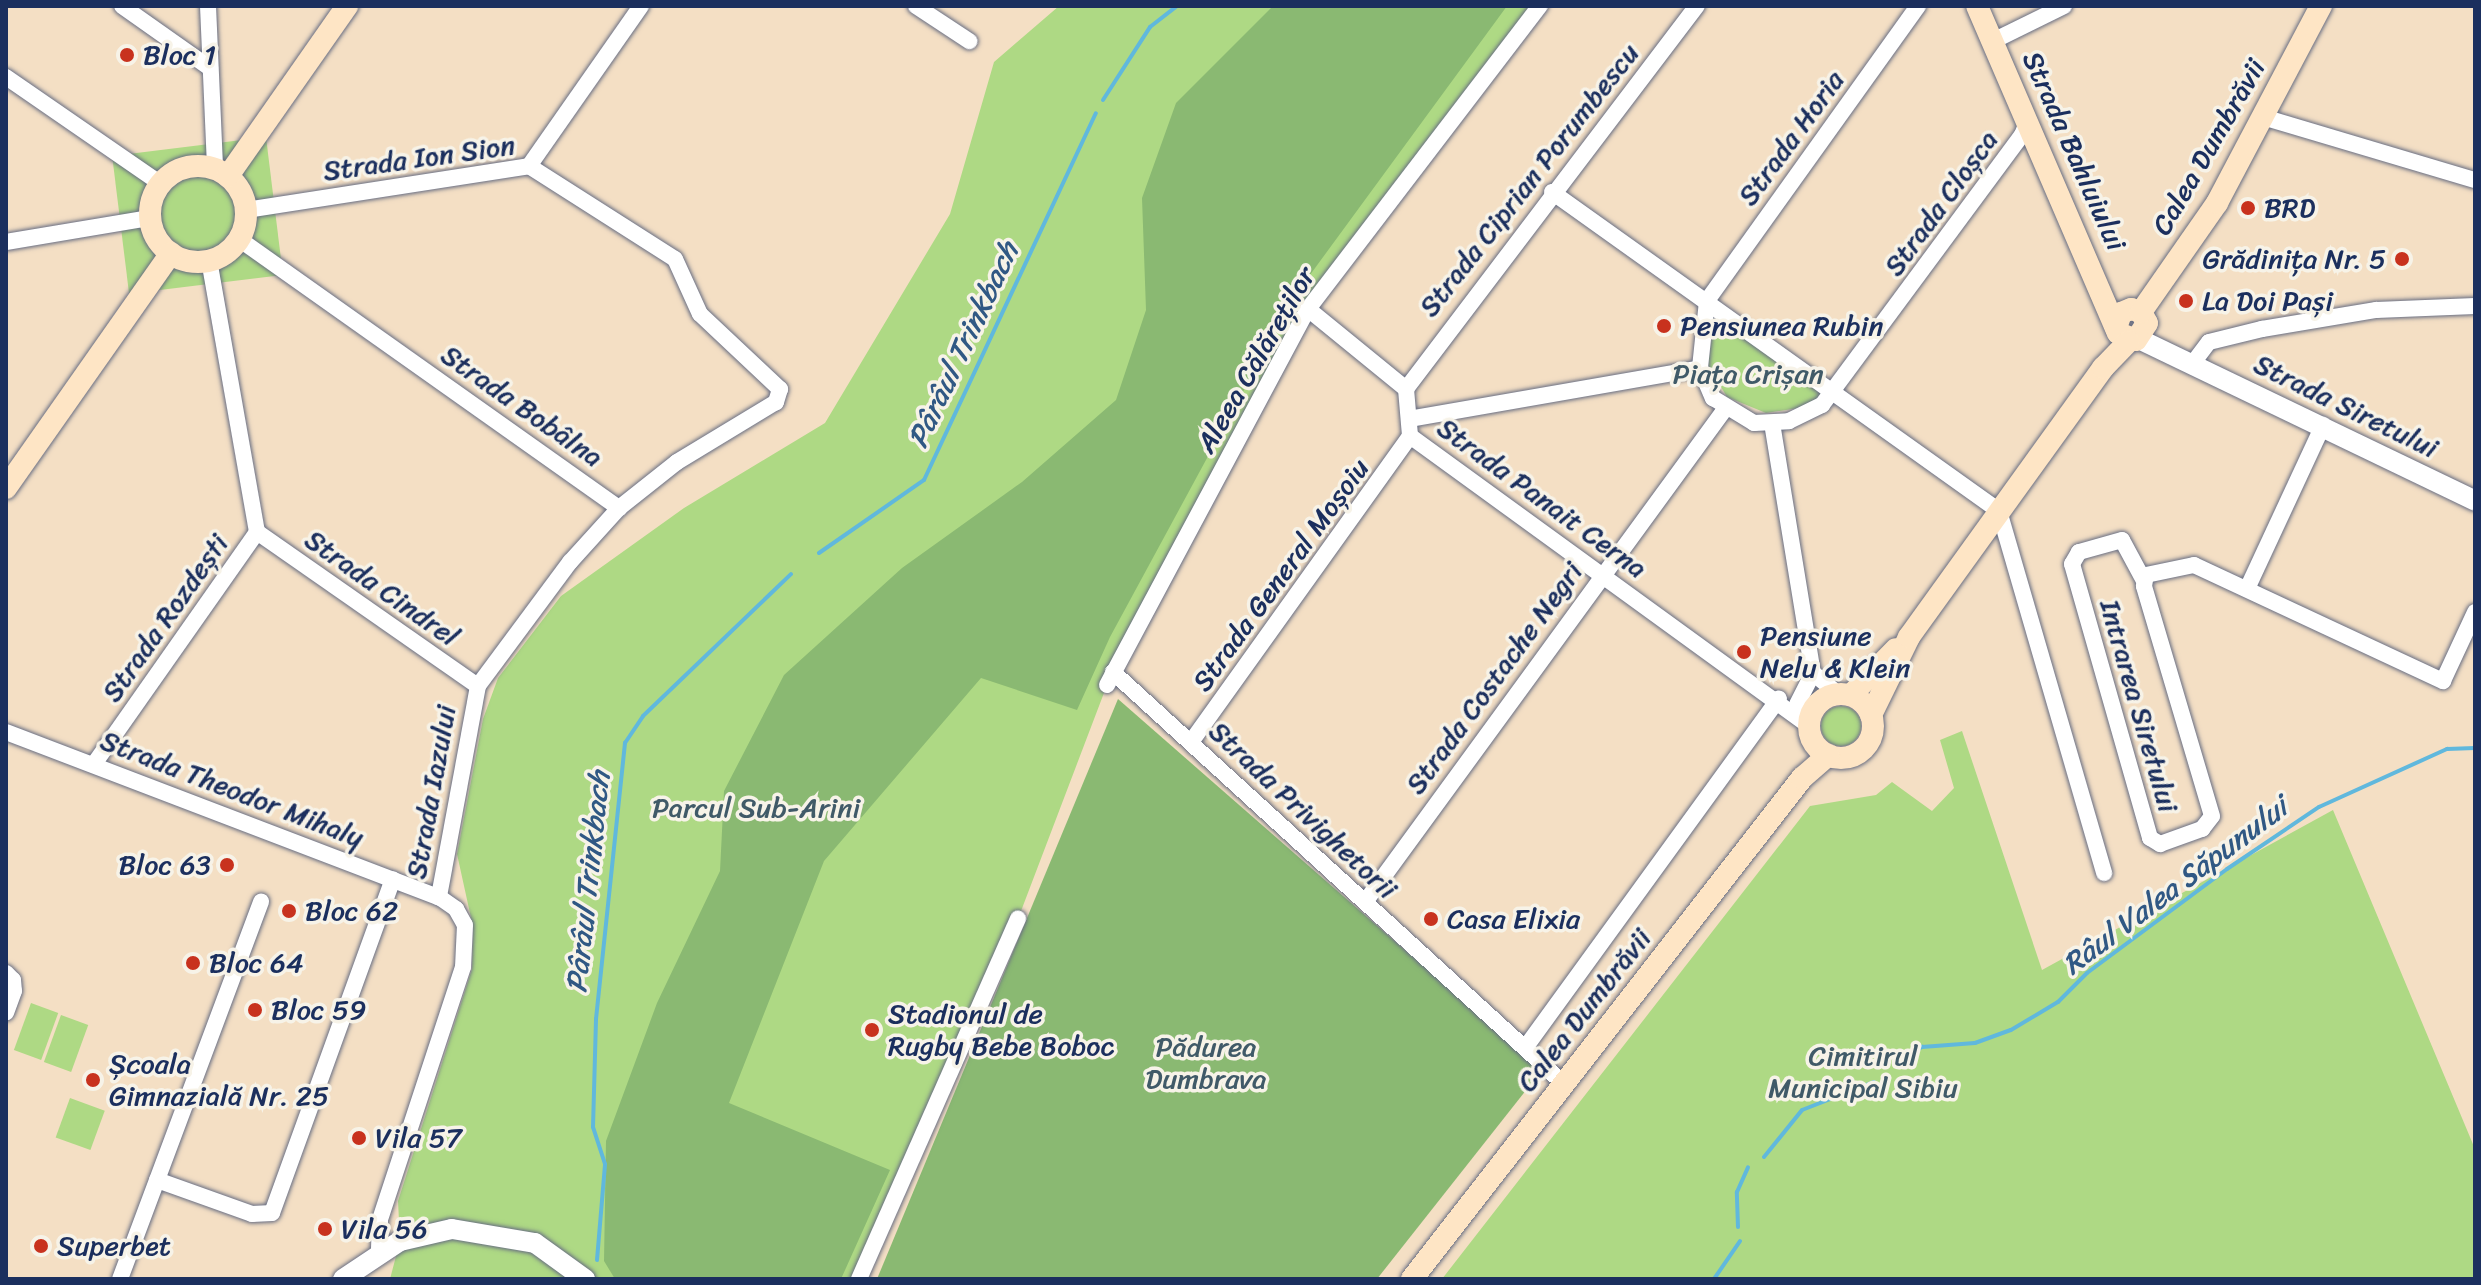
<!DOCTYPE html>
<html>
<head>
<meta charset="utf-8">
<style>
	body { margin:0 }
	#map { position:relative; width:2481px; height:1285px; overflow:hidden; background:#f4dfc4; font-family:Sriracha,sans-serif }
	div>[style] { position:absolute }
	.green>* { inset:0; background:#aed984; transform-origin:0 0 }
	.round { border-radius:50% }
	.forest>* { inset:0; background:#8ab972 }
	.stream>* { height:4px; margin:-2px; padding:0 2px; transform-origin:2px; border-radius:2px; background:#60b8dd }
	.roads { filter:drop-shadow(0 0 2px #676d82) drop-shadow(0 0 2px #676d82) }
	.minor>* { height:16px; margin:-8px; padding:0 8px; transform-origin:8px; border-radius:8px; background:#fff }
	.tertiary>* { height:20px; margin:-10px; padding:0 10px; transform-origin:10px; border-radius:10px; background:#fff }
	.secondary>* { height:22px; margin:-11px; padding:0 11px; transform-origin:11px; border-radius:11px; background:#fee5c5 }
	.secondary>.ring { margin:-11px; padding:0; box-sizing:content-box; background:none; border:22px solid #fee5c5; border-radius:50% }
	.dots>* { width:22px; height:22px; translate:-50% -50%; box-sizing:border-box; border:4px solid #f7f3e8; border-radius:50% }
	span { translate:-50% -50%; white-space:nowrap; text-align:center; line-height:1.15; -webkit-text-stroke:7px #f7f3e8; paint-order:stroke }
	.poi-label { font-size:28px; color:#1b2f5e }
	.left { translate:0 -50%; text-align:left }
	.right { translate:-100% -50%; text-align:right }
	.street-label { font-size:28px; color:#1b2f5e }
	.park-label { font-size:28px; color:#405a68 }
	.water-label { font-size:30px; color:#305884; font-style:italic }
	.frame { position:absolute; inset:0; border:8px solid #1b2f5e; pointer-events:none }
</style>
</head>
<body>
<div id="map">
	<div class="green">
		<div style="clip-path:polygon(1059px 6px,1540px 6px,1308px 309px,1107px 685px,1018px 919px,859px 1279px,390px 1279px,400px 1241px,398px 1201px,472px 969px,473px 927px,457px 854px,483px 719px,498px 678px,561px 596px,684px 508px,825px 423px,950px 214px,994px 62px)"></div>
		<div style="left:266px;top:137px;width:139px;height:155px;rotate:83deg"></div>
		<div style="clip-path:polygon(1715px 315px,1827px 391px,1805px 407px,1766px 413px,1727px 397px,1708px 365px)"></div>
		<div class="round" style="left:1821px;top:706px;width:40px;height:40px"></div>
		<div style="clip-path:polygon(1962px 731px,2042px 970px,2333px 810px,2475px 1149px,2475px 1279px,1442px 1279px,1810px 806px,1876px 795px,1892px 782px,1932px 811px,1954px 788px,1940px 740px)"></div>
		<div style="left:31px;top:1003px;width:29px;height:50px;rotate:20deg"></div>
		<div style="left:61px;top:1015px;width:29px;height:50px;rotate:20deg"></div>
		<div style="left:70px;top:1098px;width:37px;height:42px;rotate:20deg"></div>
	</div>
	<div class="forest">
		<div style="clip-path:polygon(1273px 6px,1507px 6px,1296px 294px,1110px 637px,1077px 710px,981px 678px,824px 861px,729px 1103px,890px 1170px,841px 1279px,615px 1279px,604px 1261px,606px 1141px,657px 1003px,720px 871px,724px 791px,784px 675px,902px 568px,1022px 482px,1116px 400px,1146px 310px,1142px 198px,1176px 103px)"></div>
		<div style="clip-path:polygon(1118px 699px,1542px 1070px,1377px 1279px,877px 1279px)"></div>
	</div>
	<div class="stream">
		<div style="left:1103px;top:100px;width:87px;rotate:-57.2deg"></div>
		<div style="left:1150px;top:27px;width:34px;rotate:-38deg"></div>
		<div style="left:819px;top:553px;width:128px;rotate:-34.8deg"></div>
		<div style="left:924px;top:480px;width:405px;rotate:-64.9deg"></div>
		<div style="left:1904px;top:1059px;width:22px;rotate:-34deg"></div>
		<div style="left:1922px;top:1047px;width:53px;rotate:-4.3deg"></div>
		<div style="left:1975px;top:1043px;width:38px;rotate:-20deg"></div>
		<div style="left:2011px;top:1030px;width:55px;rotate:-30.8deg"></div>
		<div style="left:2058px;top:1002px;width:41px;rotate:-45deg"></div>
		<div style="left:2087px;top:973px;width:174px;rotate:-36.6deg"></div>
		<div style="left:2227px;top:869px;width:111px;rotate:-34deg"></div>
		<div style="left:2319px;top:807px;width:141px;rotate:-24.4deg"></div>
		<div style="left:2447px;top:749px;width:28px;rotate:-2deg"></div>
		<div style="left:1764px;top:1157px;width:60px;rotate:-51deg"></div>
		<div style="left:1802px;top:1110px;width:77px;rotate:-21.3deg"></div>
		<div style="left:1738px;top:1227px;width:35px;rotate:-92deg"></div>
		<div style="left:1737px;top:1192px;width:27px;rotate:-66deg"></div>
		<div style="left:597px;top:1260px;width:96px;rotate:-85.2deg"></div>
		<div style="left:605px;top:1164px;width:39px;rotate:-108deg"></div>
		<div style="left:593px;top:1127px;width:108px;rotate:-88.4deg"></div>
		<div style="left:596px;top:1019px;width:278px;rotate:-84deg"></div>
		<div style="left:625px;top:743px;width:32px;rotate:-56deg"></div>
		<div style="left:643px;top:716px;width:205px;rotate:-43.8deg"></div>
		<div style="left:1714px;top:1279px;width:46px;rotate:-55.6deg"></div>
	</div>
	<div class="roads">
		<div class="minor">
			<div style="left:122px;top:6px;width:108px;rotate:35.2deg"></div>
			<div style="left:208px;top:6px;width:163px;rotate:87.5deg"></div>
			<div style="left:916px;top:6px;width:64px;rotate:33.4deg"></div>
			<div style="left:1918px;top:6px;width:363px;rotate:125.6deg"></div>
			<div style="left:1707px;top:301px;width:67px;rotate:96deg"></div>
			<div style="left:1700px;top:368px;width:33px;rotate:67deg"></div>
			<div style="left:1713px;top:398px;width:48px;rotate:31.4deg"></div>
			<div style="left:1754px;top:423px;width:35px;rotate:-3deg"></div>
			<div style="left:1789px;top:421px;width:37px;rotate:-26deg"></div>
			<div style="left:1822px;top:405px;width:336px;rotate:-53.5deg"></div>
			<div style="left:2022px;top:135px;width:16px;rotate:-68deg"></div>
			<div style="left:1993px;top:41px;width:79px;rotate:-26.2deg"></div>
			<div style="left:6px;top:77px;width:188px;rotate:34.6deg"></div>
			<div style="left:2263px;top:117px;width:221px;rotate:16.6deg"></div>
			<div style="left:529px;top:166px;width:195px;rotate:-55deg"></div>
			<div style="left:1552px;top:192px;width:549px;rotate:35.51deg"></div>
			<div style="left:1999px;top:511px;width:377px;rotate:73.8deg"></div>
			<div style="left:246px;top:210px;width:286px;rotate:-8.8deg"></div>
			<div style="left:529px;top:166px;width:173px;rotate:32.5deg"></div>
			<div style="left:675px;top:259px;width:60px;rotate:65.6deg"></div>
			<div style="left:700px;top:314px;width:110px;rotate:43.2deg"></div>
			<div style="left:780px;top:389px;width:14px;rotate:107deg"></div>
			<div style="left:776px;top:402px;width:116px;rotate:148.8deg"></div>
			<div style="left:677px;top:462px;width:74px;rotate:141.6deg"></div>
			<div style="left:619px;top:508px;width:73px;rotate:132.2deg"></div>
			<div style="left:570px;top:562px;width:154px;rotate:126.6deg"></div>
			<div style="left:478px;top:686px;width:215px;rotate:100.5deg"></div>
			<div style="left:239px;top:239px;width:466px;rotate:35.3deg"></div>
			<div style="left:6px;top:242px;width:146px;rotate:-9.5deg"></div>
			<div style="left:1308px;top:309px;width:127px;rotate:39.2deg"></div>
			<div style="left:1406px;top:389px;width:47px;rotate:85.1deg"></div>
			<div style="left:1410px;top:436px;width:493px;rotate:36deg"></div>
			<div style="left:2193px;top:363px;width:26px;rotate:-53deg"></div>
			<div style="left:2209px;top:342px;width:55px;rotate:-13.8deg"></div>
			<div style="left:2262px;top:329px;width:116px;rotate:-9.5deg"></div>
			<div style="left:2376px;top:310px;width:99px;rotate:-2.3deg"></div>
			<div style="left:1406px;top:389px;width:481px;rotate:-52.8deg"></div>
			<div style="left:1409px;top:419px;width:295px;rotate:-9.9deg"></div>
			<div style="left:1772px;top:423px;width:253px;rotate:80.7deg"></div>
			<div style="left:1813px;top:673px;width:35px;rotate:117deg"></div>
			<div style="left:257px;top:532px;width:269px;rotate:34.9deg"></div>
			<div style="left:2143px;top:579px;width:44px;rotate:-118.3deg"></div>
			<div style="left:2122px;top:540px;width:45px;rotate:164.4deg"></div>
			<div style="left:2079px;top:552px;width:14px;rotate:120deg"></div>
			<div style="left:2072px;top:564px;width:285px;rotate:74.1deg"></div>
			<div style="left:2150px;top:838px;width:12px;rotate:31deg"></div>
			<div style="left:2160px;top:844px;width:45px;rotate:-19.7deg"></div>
			<div style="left:2202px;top:829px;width:16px;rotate:-52deg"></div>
			<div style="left:2212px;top:816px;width:240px;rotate:-106.5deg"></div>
			<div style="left:2144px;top:586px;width:11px;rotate:-80deg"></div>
			<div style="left:2146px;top:575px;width:49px;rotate:-11.8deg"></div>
			<div style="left:2194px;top:565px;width:275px;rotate:25deg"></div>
			<div style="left:2443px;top:681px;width:76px;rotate:-65.1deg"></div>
			<div style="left:2247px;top:589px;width:181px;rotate:-65.1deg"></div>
			<div style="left:1113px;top:672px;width:611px;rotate:42.41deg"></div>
			<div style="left:1813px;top:673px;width:33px;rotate:40deg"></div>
			<div style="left:1107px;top:685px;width:426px;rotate:-61.9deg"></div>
			<div style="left:1308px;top:309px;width:382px;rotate:-52.6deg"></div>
			<div style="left:6px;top:732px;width:463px;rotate:20.9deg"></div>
			<div style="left:439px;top:897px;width:21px;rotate:35deg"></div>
			<div style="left:456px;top:909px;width:18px;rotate:61deg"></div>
			<div style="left:465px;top:925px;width:42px;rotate:92.7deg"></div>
			<div style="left:463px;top:967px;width:266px;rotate:108.2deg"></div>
			<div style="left:380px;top:1220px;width:33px;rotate:92deg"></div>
			<div style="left:1191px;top:742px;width:376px;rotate:-54.4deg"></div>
			<div style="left:94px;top:764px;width:284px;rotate:-54.9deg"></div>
			<div style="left:257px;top:532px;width:276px;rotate:-100deg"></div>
			<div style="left:1365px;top:902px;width:610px;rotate:-53.86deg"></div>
			<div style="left:6px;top:973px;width:10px;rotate:45deg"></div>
			<div style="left:13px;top:980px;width:11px;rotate:85deg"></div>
			<div style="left:14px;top:991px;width:23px;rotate:110deg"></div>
			<div style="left:1525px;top:1048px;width:432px;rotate:-54deg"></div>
			<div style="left:157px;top:1180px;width:101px;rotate:19.7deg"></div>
			<div style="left:252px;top:1214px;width:20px;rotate:-3deg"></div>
			<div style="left:272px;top:1213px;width:355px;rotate:-70.1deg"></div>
			<div style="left:120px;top:1279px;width:403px;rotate:-69.5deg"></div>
			<div style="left:859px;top:1279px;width:394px;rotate:-66.2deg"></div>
		</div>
		<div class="tertiary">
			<div style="left:2139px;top:339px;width:373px;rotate:25.7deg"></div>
			<div style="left:343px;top:1279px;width:69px;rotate:-33.7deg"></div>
			<div style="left:400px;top:1241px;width:53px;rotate:-13deg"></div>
			<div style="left:452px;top:1229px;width:84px;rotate:9.6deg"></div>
			<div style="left:535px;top:1243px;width:62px;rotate:35.8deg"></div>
		</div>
		<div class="secondary">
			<div style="left:1977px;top:6px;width:356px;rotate:66.7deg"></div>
			<div style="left:2118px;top:333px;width:19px;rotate:21deg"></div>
			<div style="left:2136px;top:340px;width:20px;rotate:-57deg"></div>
			<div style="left:2147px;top:323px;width:13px;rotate:-119deg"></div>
			<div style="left:2141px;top:312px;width:10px;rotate:-163deg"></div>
			<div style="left:2131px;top:309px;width:11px;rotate:158deg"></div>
			<div style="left:2121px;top:313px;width:16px;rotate:108deg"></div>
			<div class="ring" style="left:150px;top:166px;width:74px;height:74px"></div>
			<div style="left:228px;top:176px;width:208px;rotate:-55deg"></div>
			<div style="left:2141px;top:312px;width:133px;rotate:-55.1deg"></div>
			<div style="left:2217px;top:203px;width:223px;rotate:-62.2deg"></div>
			<div style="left:6px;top:488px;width:287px;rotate:-54.9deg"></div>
			<div class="ring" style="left:1809px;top:694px;width:42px;height:42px"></div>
			<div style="left:1851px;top:695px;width:64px;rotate:-45.6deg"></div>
			<div style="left:1871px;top:715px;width:87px;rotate:-64deg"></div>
			<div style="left:1909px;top:637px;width:332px;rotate:-54.2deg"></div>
			<div style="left:2103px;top:368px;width:37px;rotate:-46deg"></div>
			<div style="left:1412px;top:1279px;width:635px;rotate:-52.1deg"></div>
			<div style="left:1802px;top:778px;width:35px;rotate:-41deg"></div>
		</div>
	</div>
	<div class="dots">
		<div style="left:127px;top:55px;background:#c8321e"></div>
		<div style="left:2248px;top:208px;background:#c8321e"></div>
		<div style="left:2402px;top:259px;background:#c8321e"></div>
		<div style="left:2186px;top:301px;background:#c8321e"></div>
		<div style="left:1664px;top:326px;background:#c8321e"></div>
		<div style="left:1744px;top:652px;background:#c8321e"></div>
		<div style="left:227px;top:865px;background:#c8321e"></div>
		<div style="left:289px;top:911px;background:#c8321e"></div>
		<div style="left:1431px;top:919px;background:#c8321e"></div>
		<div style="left:193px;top:963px;background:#c8321e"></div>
		<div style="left:255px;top:1010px;background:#c8321e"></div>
		<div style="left:872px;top:1030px;background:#c8321e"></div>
		<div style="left:93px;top:1080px;background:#c8321e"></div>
		<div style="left:359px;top:1138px;background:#c8321e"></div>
		<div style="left:325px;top:1229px;background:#c8321e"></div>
		<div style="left:41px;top:1246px;background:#c8321e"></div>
	</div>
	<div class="poi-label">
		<span class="left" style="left:143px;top:55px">Bloc 1</span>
		<span class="left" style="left:2264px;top:208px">BRD</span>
		<span class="right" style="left:2386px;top:259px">Grădinița Nr. 5</span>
		<span class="left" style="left:2202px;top:301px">La Doi Pași</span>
		<span class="left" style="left:1680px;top:326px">Pensiunea Rubin</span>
		<span class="left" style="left:1760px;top:652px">Pensiune<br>Nelu &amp; Klein</span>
		<span class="right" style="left:211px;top:865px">Bloc 63</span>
		<span class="left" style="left:305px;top:911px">Bloc 62</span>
		<span class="left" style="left:1447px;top:919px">Casa Elixia</span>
		<span class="left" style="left:209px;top:963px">Bloc 64</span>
		<span class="left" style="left:271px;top:1010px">Bloc 59</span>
		<span class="left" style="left:888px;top:1030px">Stadionul de<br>Rugby Bebe Boboc</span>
		<span class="left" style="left:109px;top:1080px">Școala<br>Gimnazială Nr. 25</span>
		<span class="left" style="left:375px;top:1138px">Vila 57</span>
		<span class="left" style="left:341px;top:1229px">Vila 56</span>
		<span class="left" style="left:57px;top:1246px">Superbet</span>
	</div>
	<div class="street-label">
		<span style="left:1791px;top:138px;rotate:-54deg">Strada Horia</span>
		<span style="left:2209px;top:147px;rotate:-60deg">Calea Dumbrăvii</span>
		<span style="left:2074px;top:151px;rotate:66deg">Strada Bahluiului</span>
		<span style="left:419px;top:158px;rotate:-8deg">Strada Ion Sion</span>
		<span style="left:1529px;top:180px;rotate:-52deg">Strada Ciprian Porumbescu</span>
		<span style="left:1941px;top:203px;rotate:-54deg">Strada Cloșca</span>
		<span style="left:1256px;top:360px;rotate:-60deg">Aleea Călăreților</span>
		<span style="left:522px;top:406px;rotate:35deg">Strada Bobâlna</span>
		<span style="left:2346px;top:406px;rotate:26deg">Strada Siretului</span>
		<span style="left:1542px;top:498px;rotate:36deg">Strada Panait Cerna</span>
		<span style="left:1281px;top:575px;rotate:-54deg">Strada General Moșoiu</span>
		<span style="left:382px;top:588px;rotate:35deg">Strada Cindrel</span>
		<span style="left:165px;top:618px;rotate:-55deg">Strada Rozdești</span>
		<span style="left:1494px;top:678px;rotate:-54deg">Strada Costache Negri</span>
		<span style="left:2139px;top:706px;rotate:74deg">Intrarea Siretului</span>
		<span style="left:232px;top:789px;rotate:21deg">Strada Theodor Mihaly</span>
		<span style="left:431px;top:792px;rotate:-80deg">Strada Iazului</span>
		<span style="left:1303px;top:810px;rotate:43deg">Strada Privighetorii</span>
		<span style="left:1584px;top:1010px;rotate:-52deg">Calea Dumbrăvii</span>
	</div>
	<div class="park-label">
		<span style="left:1748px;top:374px">Piața Crișan</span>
		<span style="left:756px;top:808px">Parcul Sub-Arini</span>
		<span style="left:1206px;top:1063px">Pădurea<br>Dumbrava</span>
		<span style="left:1863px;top:1072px">Cimitirul<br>Municipal Sibiu</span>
	</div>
	<div class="water-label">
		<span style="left:963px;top:345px;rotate:-65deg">Pârâul Trinkbach</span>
		<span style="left:588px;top:882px;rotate:-84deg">Pârâul Trinkbach</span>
		<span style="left:2175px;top:886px;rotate:-37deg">Râul Valea Săpunului</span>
	</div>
	<div class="frame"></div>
</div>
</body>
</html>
